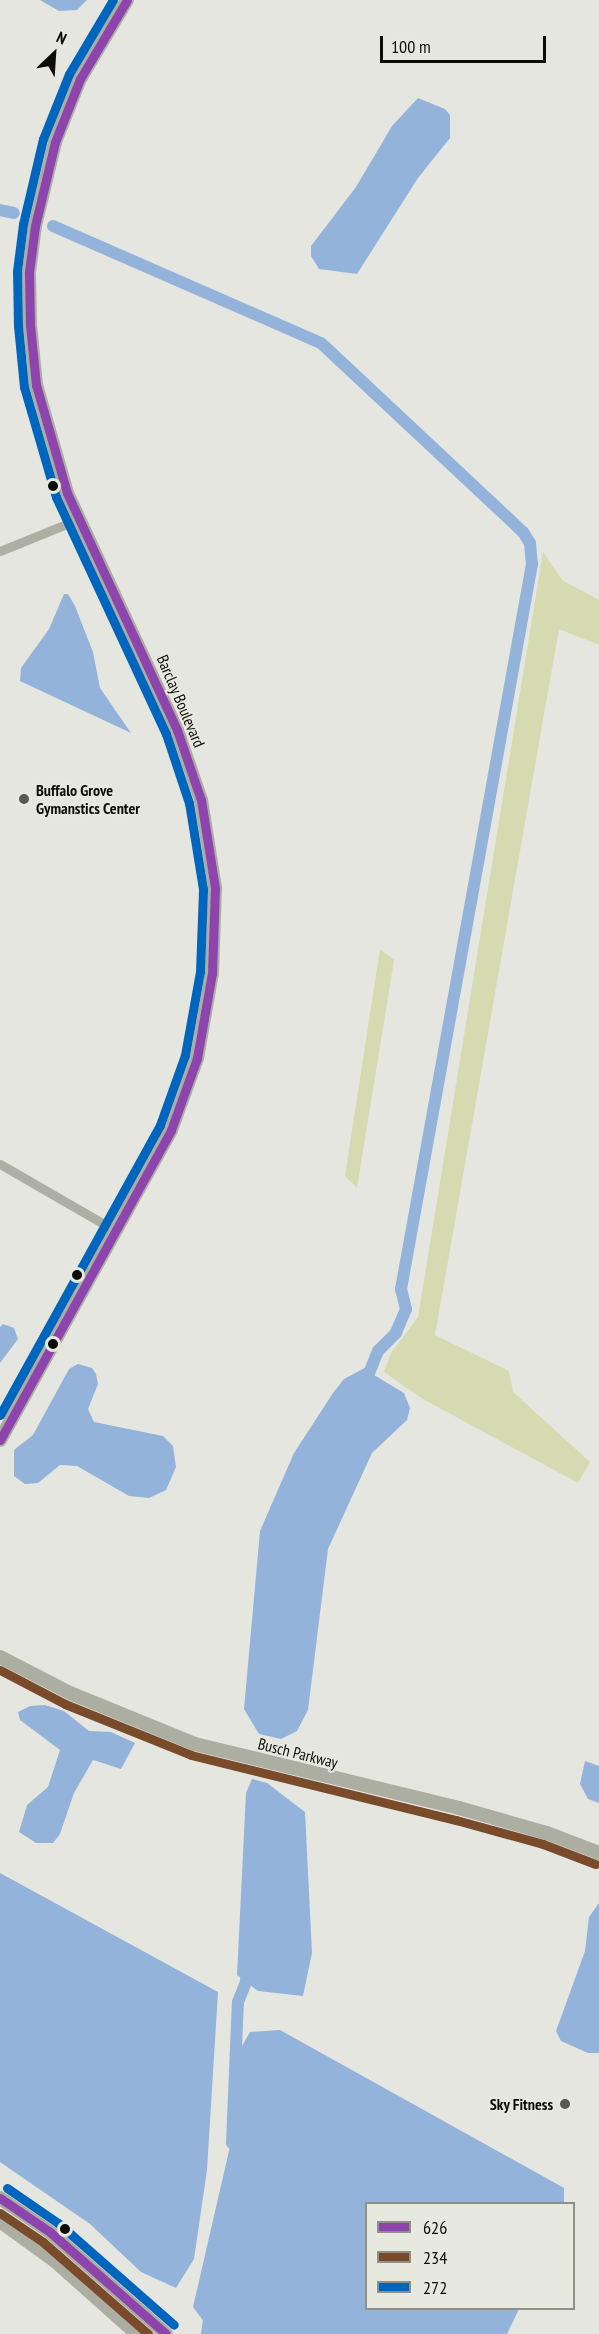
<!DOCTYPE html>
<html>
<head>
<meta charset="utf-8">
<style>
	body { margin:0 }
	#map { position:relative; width:599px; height:2334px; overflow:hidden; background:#e5e6e0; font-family:"PT Sans Narrow",sans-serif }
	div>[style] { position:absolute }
	.green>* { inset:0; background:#d6dab0 }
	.water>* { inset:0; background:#94b3da }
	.canal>* { height:12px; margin:-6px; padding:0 6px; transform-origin:6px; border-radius:6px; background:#94b3da }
	.street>* { height:9px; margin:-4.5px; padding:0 4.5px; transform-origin:4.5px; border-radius:4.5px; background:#aeafa4 }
	.secondary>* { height:14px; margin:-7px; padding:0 7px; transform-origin:7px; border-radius:7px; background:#acaea2 }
	.bus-1>* { height:9px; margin:-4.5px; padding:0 4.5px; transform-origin:4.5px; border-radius:4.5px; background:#8e44ad }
	.bus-2>* { height:9px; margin:-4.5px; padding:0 4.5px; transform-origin:4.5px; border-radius:4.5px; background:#7a4b2a }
	.bus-3>* { height:9px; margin:-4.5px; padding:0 4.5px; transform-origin:4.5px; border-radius:4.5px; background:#0065bd }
	.dots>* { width:16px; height:16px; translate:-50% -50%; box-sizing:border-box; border:3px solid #e7e8de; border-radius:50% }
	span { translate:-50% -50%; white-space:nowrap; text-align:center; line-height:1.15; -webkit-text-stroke:4.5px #e7e8de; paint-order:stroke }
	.street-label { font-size:16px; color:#0c0c09 }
	.poi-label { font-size:16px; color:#0c0c09; font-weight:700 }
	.left { translate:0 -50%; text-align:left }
	.right { translate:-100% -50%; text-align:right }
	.legend { position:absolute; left:365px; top:2202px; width:210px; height:108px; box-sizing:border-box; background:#e7e8de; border:2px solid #8f9089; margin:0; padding:8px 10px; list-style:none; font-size:18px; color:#0c0c09 }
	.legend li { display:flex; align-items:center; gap:12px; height:30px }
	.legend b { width:30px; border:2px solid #8f9089 }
	.north { position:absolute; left:24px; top:24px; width:60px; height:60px; -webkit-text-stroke:4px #e7e8de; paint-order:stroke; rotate:25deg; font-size:16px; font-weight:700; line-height:24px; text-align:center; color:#0c0c09 }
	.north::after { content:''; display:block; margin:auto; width:21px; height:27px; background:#0c0c09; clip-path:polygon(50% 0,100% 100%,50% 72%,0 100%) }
	.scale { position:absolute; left:380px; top:36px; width:166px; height:27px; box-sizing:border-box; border:3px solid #0c0c09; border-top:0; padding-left:8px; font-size:18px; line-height:21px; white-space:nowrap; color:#0c0c09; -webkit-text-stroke:4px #e7e8de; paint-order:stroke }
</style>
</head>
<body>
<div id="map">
	<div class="green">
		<div style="clip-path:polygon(543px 552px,562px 580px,599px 600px,599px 645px,559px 629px,435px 1335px,509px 1371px,513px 1392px,590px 1462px,578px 1483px,423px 1399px,384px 1372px,391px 1353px,418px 1317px)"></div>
		<div style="clip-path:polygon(380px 949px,394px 960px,357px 1188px,345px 1176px)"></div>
	</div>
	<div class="water">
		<div style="clip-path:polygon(40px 0,87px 0,77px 10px,59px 11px)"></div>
		<div style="clip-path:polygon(418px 98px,445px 109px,450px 115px,450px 138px,418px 178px,357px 274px,319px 269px,311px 256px,311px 246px,356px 187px,392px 126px)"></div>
		<div style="clip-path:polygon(64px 594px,68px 594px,75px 606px,93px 652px,100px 688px,131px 733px,20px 681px,21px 668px,49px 629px)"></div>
		<div style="clip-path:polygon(3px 1324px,14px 1328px,18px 1339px,0 1363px,0 1327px)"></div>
		<div style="clip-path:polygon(374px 1363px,374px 1375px,404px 1393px,410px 1408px,407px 1420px,372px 1453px,328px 1549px,308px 1710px,297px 1731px,281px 1739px,259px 1734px,244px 1709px,260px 1531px,294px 1453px,333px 1393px,344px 1379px)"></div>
		<div style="clip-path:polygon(78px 1364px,92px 1368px,96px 1374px,98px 1384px,88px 1409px,94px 1422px,163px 1436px,173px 1446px,176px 1467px,166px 1490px,149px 1498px,129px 1496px,77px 1466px,60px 1465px,38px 1483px,25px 1484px,14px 1476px,14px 1450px,33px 1435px,69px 1369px)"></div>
		<div style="clip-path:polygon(45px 1705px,64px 1711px,89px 1731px,111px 1732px,135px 1743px,121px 1769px,93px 1760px,74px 1793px,60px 1834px,53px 1843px,36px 1843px,19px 1832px,27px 1805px,48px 1787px,60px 1750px,20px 1720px,18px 1712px,30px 1706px)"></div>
		<div style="clip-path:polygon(585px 1761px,599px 1766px,599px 1803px,588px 1799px,580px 1784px)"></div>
		<div style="clip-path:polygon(252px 1779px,267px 1783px,305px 1812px,312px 1953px,303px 1996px,258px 1991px,237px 1975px,246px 1793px)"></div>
		<div style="clip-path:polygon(0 1873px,218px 1992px,207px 2170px,194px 2259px,176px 2288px,141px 2272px,90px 2224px,0 2162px)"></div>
		<div style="clip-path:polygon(599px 1903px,599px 2053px,588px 2053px,561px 2041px,556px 2031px,585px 1951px,589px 1917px)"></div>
		<div style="clip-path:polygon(280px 2030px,564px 2188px,564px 2203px,366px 2204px,366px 2308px,519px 2309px,507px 2334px,213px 2334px,193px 2307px,234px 2129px,238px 2053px,250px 2032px)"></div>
	</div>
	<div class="canal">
		<div style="left:0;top:210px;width:14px;rotate:12deg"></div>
		<div style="left:53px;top:226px;width:292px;rotate:23.6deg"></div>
		<div style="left:321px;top:343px;width:277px;rotate:43.1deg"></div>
		<div style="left:523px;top:532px;width:13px;rotate:58deg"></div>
		<div style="left:530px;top:543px;width:21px;rotate:85deg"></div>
		<div style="left:532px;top:564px;width:737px;rotate:100.24deg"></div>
		<div style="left:401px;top:1289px;width:21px;rotate:76deg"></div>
		<div style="left:406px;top:1309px;width:26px;rotate:113deg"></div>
		<div style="left:396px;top:1333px;width:25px;rotate:135deg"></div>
		<div style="left:378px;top:1351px;width:27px;rotate:112deg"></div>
		<div style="left:232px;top:2143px;width:141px;rotate:-87.6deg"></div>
		<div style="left:238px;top:2002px;width:22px;rotate:-68deg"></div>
		<div style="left:246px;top:1982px;width:14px;rotate:-86deg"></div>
		<div style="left:207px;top:2334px;width:22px;rotate:-82deg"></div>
	</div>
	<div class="street">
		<div style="left:0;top:551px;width:85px;rotate:-22.1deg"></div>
		<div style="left:0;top:1164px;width:134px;rotate:30deg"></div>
	</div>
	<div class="secondary">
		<div style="left:0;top:1440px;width:354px;rotate:-61.1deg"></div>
		<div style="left:171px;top:1130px;width:77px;rotate:-70.1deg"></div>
		<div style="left:197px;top:1058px;width:86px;rotate:-80deg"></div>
		<div style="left:212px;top:973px;width:85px;rotate:-88deg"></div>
		<div style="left:215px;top:888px;width:89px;rotate:-99deg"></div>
		<div style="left:201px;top:800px;width:74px;rotate:-108.9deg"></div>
		<div style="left:177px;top:730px;width:261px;rotate:-114.9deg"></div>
		<div style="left:67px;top:493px;width:112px;rotate:-106deg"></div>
		<div style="left:36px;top:385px;width:60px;rotate:-95.7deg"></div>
		<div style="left:30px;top:325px;width:53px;rotate:-91.1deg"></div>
		<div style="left:29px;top:272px;width:46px;rotate:-82.6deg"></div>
		<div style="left:35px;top:226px;width:86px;rotate:-76.6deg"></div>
		<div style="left:55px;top:142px;width:68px;rotate:-68.4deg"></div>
		<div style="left:80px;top:79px;width:92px;rotate:-59.3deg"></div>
		<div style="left:0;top:1657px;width:79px;rotate:27.2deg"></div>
		<div style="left:70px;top:1693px;width:135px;rotate:22.2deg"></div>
		<div style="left:195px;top:1744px;width:272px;rotate:13.6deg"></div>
		<div style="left:459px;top:1808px;width:91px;rotate:15.9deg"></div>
		<div style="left:547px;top:1833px;width:56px;rotate:21deg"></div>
		<div style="left:0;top:2198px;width:60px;rotate:34.2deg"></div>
		<div style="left:50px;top:2232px;width:154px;rotate:41.3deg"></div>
		<div style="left:0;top:2221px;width:68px;rotate:36deg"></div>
		<div style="left:55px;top:2261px;width:110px;rotate:41.7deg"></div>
	</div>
	<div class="bus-1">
		<div style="left:0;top:1440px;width:354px;rotate:-61.1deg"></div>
		<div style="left:171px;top:1130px;width:77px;rotate:-70.1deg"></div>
		<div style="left:197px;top:1058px;width:86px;rotate:-80deg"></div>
		<div style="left:212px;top:973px;width:85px;rotate:-88deg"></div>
		<div style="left:215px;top:888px;width:89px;rotate:-99deg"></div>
		<div style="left:201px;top:800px;width:74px;rotate:-108.9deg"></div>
		<div style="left:177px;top:730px;width:261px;rotate:-114.9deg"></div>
		<div style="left:67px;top:493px;width:112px;rotate:-106deg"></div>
		<div style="left:36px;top:385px;width:60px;rotate:-95.7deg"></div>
		<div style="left:30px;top:325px;width:53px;rotate:-91.1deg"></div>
		<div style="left:29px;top:272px;width:46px;rotate:-82.6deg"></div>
		<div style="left:35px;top:226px;width:86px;rotate:-76.6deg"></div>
		<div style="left:55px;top:142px;width:68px;rotate:-68.4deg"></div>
		<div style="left:80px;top:79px;width:92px;rotate:-59.3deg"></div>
		<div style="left:0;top:2198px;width:60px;rotate:34.2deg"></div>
		<div style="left:50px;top:2232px;width:154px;rotate:41.3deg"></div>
	</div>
	<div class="bus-2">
		<div style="left:0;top:1670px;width:73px;rotate:27.6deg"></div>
		<div style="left:65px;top:1704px;width:136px;rotate:22deg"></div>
		<div style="left:191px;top:1755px;width:273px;rotate:13.8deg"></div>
		<div style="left:456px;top:1820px;width:90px;rotate:15.4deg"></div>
		<div style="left:543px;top:1844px;width:56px;rotate:21deg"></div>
		<div style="left:0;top:2213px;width:52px;rotate:34deg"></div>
		<div style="left:43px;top:2242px;width:140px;rotate:41.2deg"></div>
	</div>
	<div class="bus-3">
		<div style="left:0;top:1415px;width:331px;rotate:-61.1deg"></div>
		<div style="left:160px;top:1125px;width:74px;rotate:-70.3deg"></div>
		<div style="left:185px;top:1055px;width:84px;rotate:-79.8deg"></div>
		<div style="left:200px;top:972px;width:83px;rotate:-87.9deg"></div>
		<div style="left:203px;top:889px;width:87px;rotate:-99.2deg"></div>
		<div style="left:189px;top:803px;width:73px;rotate:-108.4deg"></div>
		<div style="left:166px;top:734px;width:261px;rotate:-114.9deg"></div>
		<div style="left:56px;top:497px;width:115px;rotate:-106.2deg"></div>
		<div style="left:24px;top:387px;width:61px;rotate:-95.6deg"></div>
		<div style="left:18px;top:326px;width:55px;rotate:-91deg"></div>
		<div style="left:17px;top:271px;width:47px;rotate:-82.7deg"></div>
		<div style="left:23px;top:224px;width:87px;rotate:-76.8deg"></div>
		<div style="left:43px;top:139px;width:70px;rotate:-68.2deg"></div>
		<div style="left:69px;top:74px;width:86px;rotate:-59.3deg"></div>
		<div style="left:7px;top:2188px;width:62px;rotate:34.5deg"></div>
		<div style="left:58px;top:2223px;width:154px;rotate:41.3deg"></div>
	</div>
	<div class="dots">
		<div style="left:53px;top:486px;background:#0c0c09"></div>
		<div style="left:24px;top:799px;background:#585854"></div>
		<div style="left:77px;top:1275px;background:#0c0c09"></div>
		<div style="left:53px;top:1344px;background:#0c0c09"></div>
		<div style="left:565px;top:2104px;background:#585854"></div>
		<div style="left:65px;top:2229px;background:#0c0c09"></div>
	</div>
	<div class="street-label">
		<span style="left:181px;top:701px;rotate:67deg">Barclay Boulevard</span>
		<span style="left:298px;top:1753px;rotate:14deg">Busch Parkway</span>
	</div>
	<div class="poi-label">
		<span class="left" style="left:36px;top:799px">Buffalo Grove<br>Gymanstics Center</span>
		<span class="right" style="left:553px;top:2104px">Sky Fitness</span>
	</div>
	<ul class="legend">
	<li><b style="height:8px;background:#8e44ad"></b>626</li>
	<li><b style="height:8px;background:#7a4b2a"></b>234</li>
	<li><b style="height:8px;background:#0065bd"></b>272</li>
	</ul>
	<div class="north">N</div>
	<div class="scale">100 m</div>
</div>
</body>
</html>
